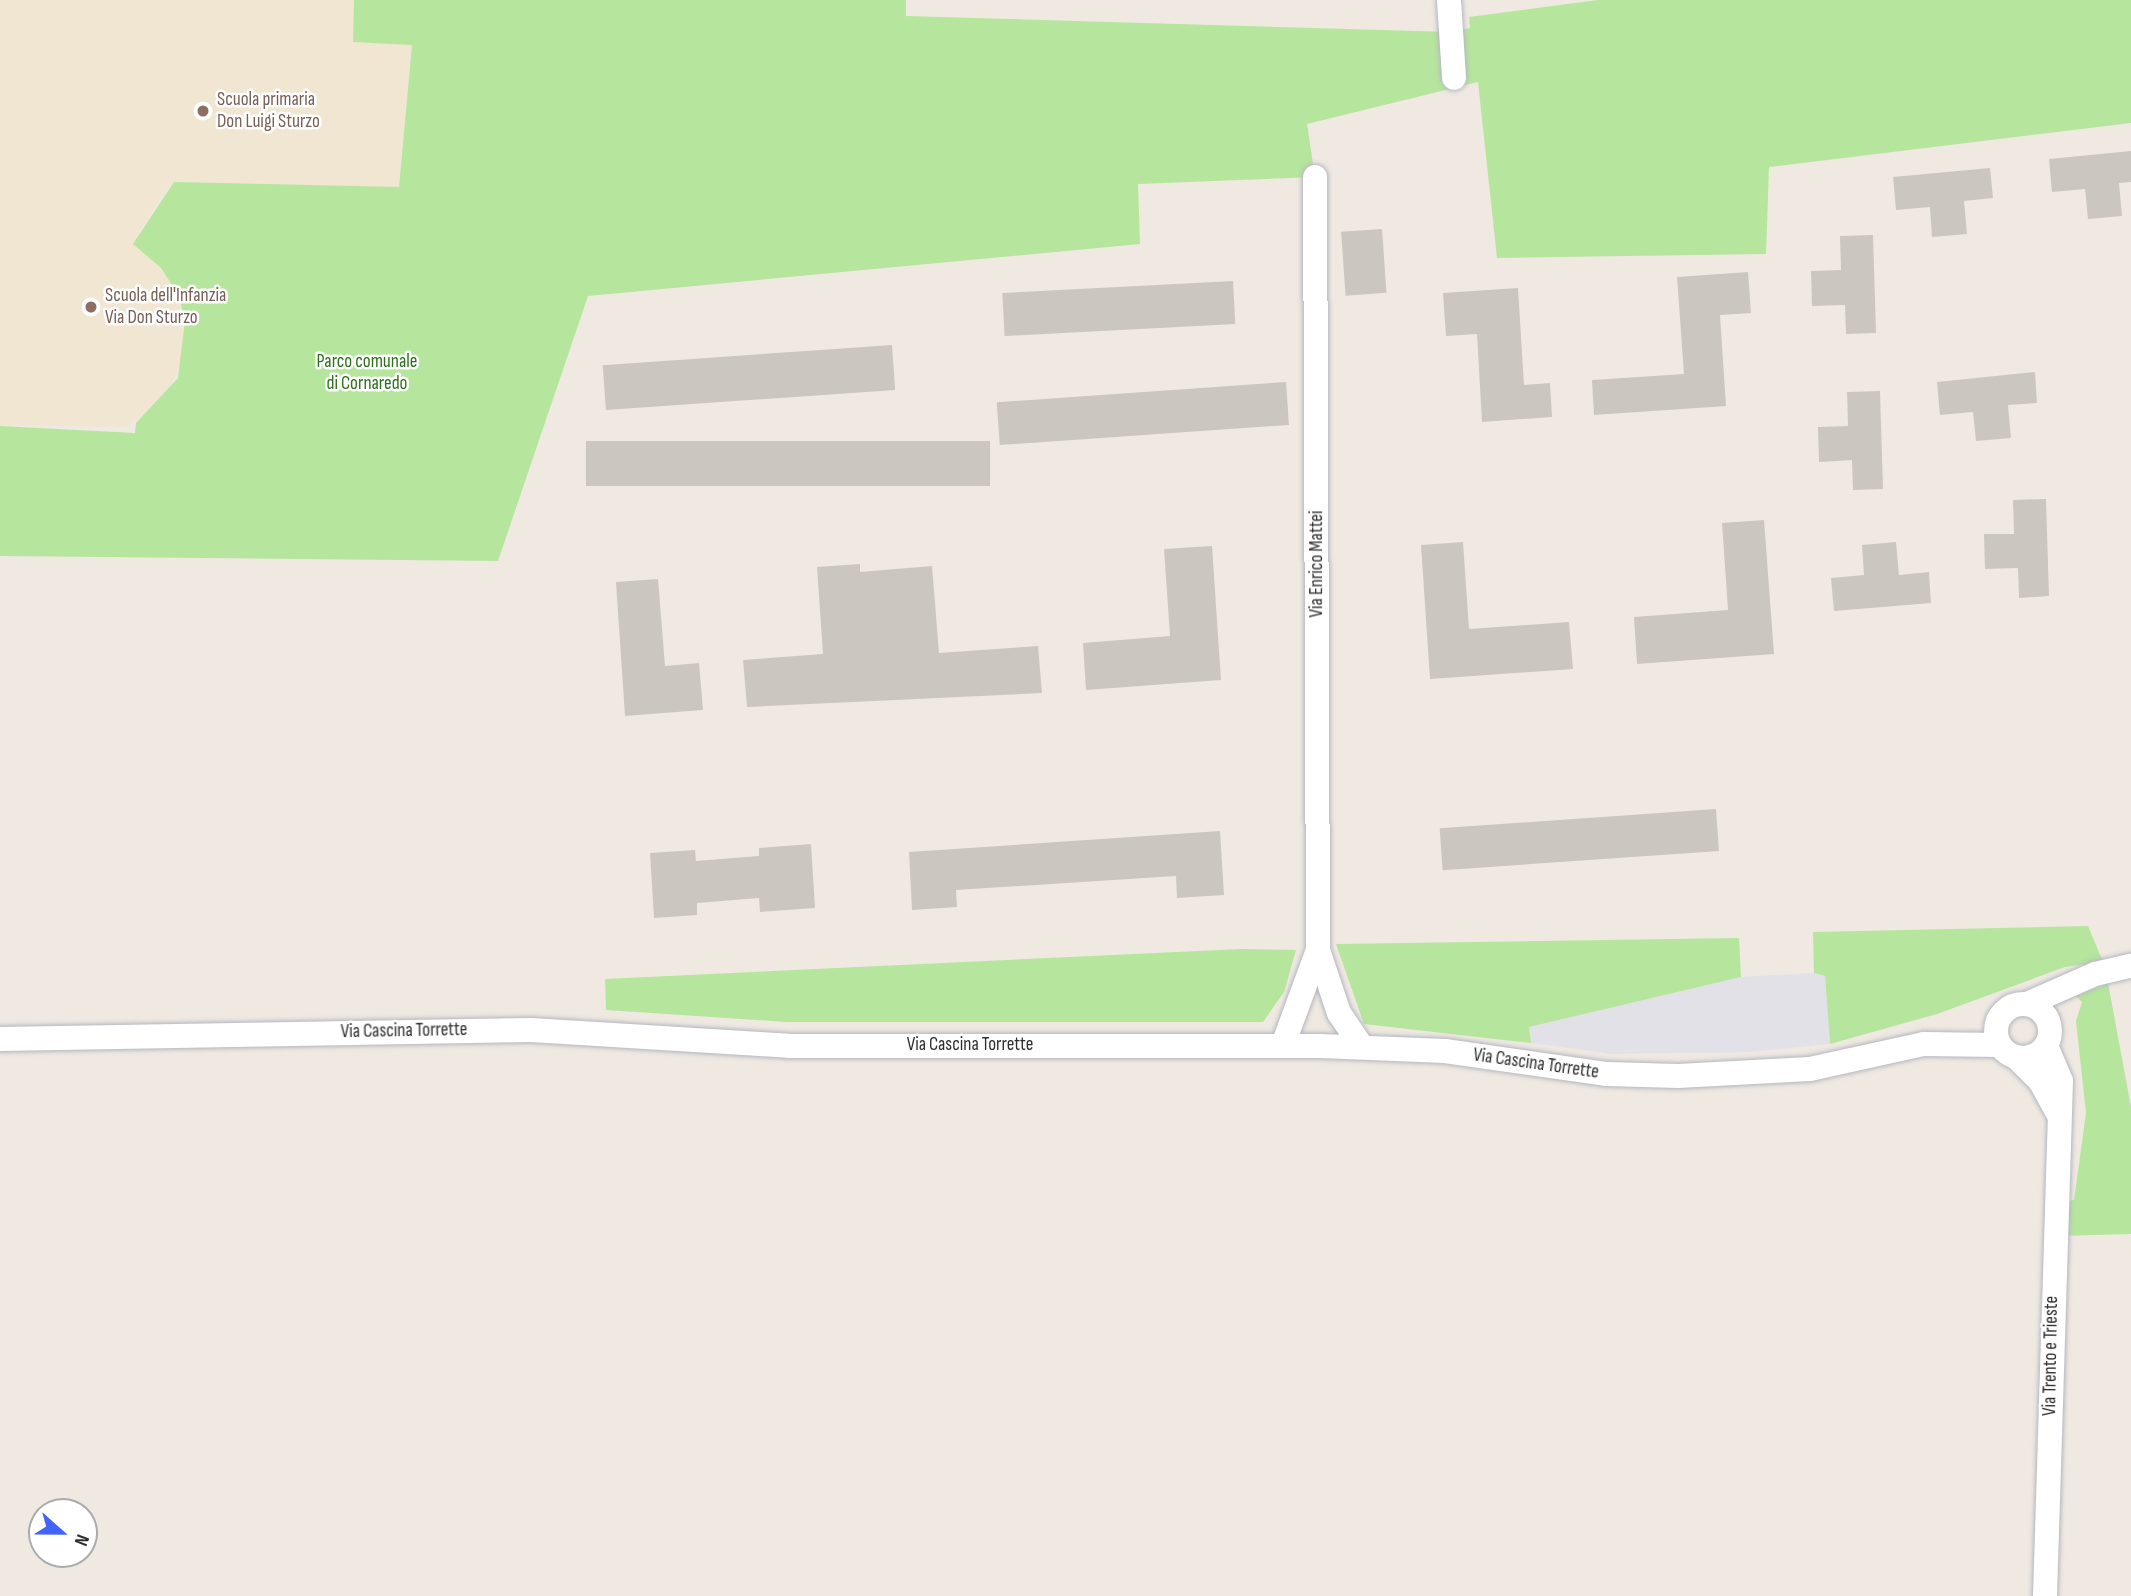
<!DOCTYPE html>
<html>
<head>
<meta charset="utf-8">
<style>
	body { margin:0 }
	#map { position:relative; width:2131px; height:1596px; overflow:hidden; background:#efe9e1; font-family:"Sofia Sans Condensed",sans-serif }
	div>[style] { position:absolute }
	.industrial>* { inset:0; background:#e3e1e8 }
	.education>* { inset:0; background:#f0e6d1 }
	.green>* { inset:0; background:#b6e59e }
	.building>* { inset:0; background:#cbc7bf; transform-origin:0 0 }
	.roads { filter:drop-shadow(0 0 2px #b4b7c1) drop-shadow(0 0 2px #b4b7c1) }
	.minor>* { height:24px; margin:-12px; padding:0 12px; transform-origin:12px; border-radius:12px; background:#fff }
	.minor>.ring { margin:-12px; padding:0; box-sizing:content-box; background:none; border:24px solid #fff; border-radius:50% }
	.dots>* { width:19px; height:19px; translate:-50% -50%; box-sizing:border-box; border:4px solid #fff; border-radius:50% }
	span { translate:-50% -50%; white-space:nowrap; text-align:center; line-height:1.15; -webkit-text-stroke:5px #fff; paint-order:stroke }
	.education-label { font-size:19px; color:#785e54 }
	.left { translate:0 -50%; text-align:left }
	.park-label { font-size:19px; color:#2c6e1b }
	.street-label { font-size:19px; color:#2e2e2e }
	.north { position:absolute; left:28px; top:1498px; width:70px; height:70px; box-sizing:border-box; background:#fff; border:2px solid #ababab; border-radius:50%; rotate:111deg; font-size:19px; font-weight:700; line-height:28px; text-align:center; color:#2e2e2e }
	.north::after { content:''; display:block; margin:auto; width:24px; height:32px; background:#4264fb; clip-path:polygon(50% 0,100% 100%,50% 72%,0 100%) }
</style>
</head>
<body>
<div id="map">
	<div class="industrial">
		<div style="clip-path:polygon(1814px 973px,1825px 976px,1830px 1044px,1750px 1052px,1612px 1054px,1531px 1043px,1529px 1027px,1741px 977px)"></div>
	</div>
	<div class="education">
		<div style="clip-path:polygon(0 0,354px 0,353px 42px,412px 44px,399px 188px,174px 182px,160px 198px,133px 244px,161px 268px,178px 294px,185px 351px,168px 394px,127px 427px,0 425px)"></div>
	</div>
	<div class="green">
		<div style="clip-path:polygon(354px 0,906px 0,906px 16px,1451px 32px,1470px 28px,1469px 17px,1598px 0,2131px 0,2131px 123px,1769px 167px,1766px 254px,1497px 258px,1478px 82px,1307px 124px,1315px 177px,1138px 184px,1140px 244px,588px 296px,498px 561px,0 556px,0 426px,135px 433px,136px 423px,178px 378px,185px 320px,178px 294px,161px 268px,133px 244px,174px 182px,399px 187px,412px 45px,353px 42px)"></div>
		<div style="clip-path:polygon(2088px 926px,2103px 962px,2065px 967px,1937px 1014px,1830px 1044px,1825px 976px,1814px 973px,1813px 932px)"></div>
		<div style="clip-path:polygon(1739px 938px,1741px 977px,1529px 1027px,1531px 1043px,1364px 1024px,1336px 944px)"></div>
		<div style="clip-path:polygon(1241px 949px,1296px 950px,1284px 992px,1263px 1022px,787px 1022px,606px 1010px,605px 979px)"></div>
		<div style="clip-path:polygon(2108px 983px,2131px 1107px,2131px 1234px,2057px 1236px,2059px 1202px,2074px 1200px,2086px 1113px,2076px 1021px,2082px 1002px,2076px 996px)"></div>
	</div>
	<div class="building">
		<div style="clip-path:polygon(2131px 151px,2131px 182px,2119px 183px,2122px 216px,2088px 219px,2085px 189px,2052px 192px,2049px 159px)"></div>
		<div style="clip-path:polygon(1990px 168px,1993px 198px,1964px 201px,1967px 234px,1932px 237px,1930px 207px,1896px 210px,1893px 177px)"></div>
		<div style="left:1382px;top:229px;width:64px;height:41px;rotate:86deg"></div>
		<div style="clip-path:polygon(1873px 235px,1876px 333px,1846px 334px,1845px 305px,1812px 306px,1811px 271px,1841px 270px,1840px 236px)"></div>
		<div style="clip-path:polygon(1748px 272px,1751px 313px,1720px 315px,1726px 406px,1594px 415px,1592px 380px,1684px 374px,1677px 277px)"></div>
		<div style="left:1233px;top:281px;width:43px;height:231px;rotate:87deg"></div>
		<div style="clip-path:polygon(1518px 288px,1524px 385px,1550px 383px,1552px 417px,1482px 422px,1477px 334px,1446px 336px,1443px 293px)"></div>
		<div style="left:892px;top:345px;width:45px;height:290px;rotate:86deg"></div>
		<div style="clip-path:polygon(2035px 372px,2037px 403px,2008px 405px,2011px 438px,1976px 441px,1973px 412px,1940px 415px,1937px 382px)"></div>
		<div style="left:1286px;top:382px;width:43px;height:290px;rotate:86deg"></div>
		<div style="clip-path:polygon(1880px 391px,1883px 489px,1853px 490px,1852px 460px,1819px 462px,1818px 427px,1848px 426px,1847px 392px)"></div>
		<div style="left:990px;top:441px;width:45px;height:404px;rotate:90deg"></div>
		<div style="clip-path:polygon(2046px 499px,2049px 596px,2019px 598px,2018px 568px,1985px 569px,1984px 534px,2014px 534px,2013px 500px)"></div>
		<div style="clip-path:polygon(1764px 520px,1774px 654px,1637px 664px,1634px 617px,1728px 610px,1722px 523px)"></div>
		<div style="clip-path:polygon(1463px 542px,1469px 629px,1569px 622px,1573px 669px,1430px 679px,1421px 545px)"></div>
		<div style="clip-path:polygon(1896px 542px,1899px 575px,1929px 572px,1931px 603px,1834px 611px,1831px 578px,1864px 575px,1862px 545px)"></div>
		<div style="clip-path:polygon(1212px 546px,1221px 680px,1086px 690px,1083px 643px,1170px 636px,1164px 549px)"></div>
		<div style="clip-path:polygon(860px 564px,860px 572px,932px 566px,939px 653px,1038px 646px,1042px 693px,747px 707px,743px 660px,823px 654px,817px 567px)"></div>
		<div style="clip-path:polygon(658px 579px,665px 666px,699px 663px,703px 710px,625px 716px,616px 582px)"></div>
		<div style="left:1716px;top:809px;width:42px;height:277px;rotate:86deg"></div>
		<div style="clip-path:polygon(1220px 831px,1224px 895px,1177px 898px,1176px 876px,956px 890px,957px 907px,912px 910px,909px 852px)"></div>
		<div style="clip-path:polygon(811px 844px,815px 908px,760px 912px,759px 898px,697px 903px,697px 915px,654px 918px,650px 853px,695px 850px,696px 861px,759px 856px,759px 848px)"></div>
	</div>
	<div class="roads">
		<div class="minor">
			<div style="left:1449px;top:0;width:78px;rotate:86.3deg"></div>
			<div style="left:1318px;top:950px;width:66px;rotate:71.6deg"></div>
			<div style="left:1339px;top:1013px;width:41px;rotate:55.9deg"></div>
			<div class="ring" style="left:1996px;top:1004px;width:30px;height:30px"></div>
			<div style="left:2027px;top:1004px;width:74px;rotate:-23.8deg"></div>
			<div style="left:2095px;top:974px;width:37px;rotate:-13deg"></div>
			<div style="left:0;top:1039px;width:531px;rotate:-0.97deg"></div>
			<div style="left:531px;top:1030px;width:258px;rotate:3.5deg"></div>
			<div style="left:789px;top:1046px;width:531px"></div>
			<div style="left:1320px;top:1046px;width:125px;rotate:2.3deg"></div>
			<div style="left:1445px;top:1051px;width:164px;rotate:8.1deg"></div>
			<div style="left:1607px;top:1074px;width:71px;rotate:1.6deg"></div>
			<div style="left:1678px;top:1076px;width:132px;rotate:-3deg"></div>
			<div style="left:1810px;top:1069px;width:117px;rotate:-12.4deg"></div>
			<div style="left:1924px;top:1044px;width:75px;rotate:0.8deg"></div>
			<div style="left:1283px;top:1045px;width:101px;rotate:-69.8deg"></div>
			<div style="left:1318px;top:950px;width:773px;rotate:-90.22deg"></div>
			<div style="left:2016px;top:1057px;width:34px;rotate:45deg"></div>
			<div style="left:2040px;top:1081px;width:39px;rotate:61deg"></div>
			<div style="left:2045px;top:1596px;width:515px;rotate:-88.22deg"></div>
			<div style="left:2061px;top:1081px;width:38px;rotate:-113deg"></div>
		</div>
	</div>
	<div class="dots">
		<div style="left:203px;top:111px;background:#8d6e63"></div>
		<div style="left:91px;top:307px;background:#8d6e63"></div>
	</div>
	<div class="education-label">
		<span class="left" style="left:217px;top:111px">Scuola primaria<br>Don Luigi Sturzo</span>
		<span class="left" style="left:105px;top:307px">Scuola dell'Infanzia<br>Via Don Sturzo</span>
	</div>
	<div class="park-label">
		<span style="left:367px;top:373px">Parco comunale<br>di Cornaredo</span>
	</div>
	<div class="street-label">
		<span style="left:1317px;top:564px;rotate:-90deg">Via Enrico Mattei</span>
		<span style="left:404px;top:1031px;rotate:-1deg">Via Cascina Torrette</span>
		<span style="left:970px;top:1045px">Via Cascina Torrette</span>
		<span style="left:1536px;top:1064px;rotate:8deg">Via Cascina Torrette</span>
		<span style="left:2051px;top:1356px;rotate:-89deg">Via Trento e Trieste</span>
	</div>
	<div class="north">N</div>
</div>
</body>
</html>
